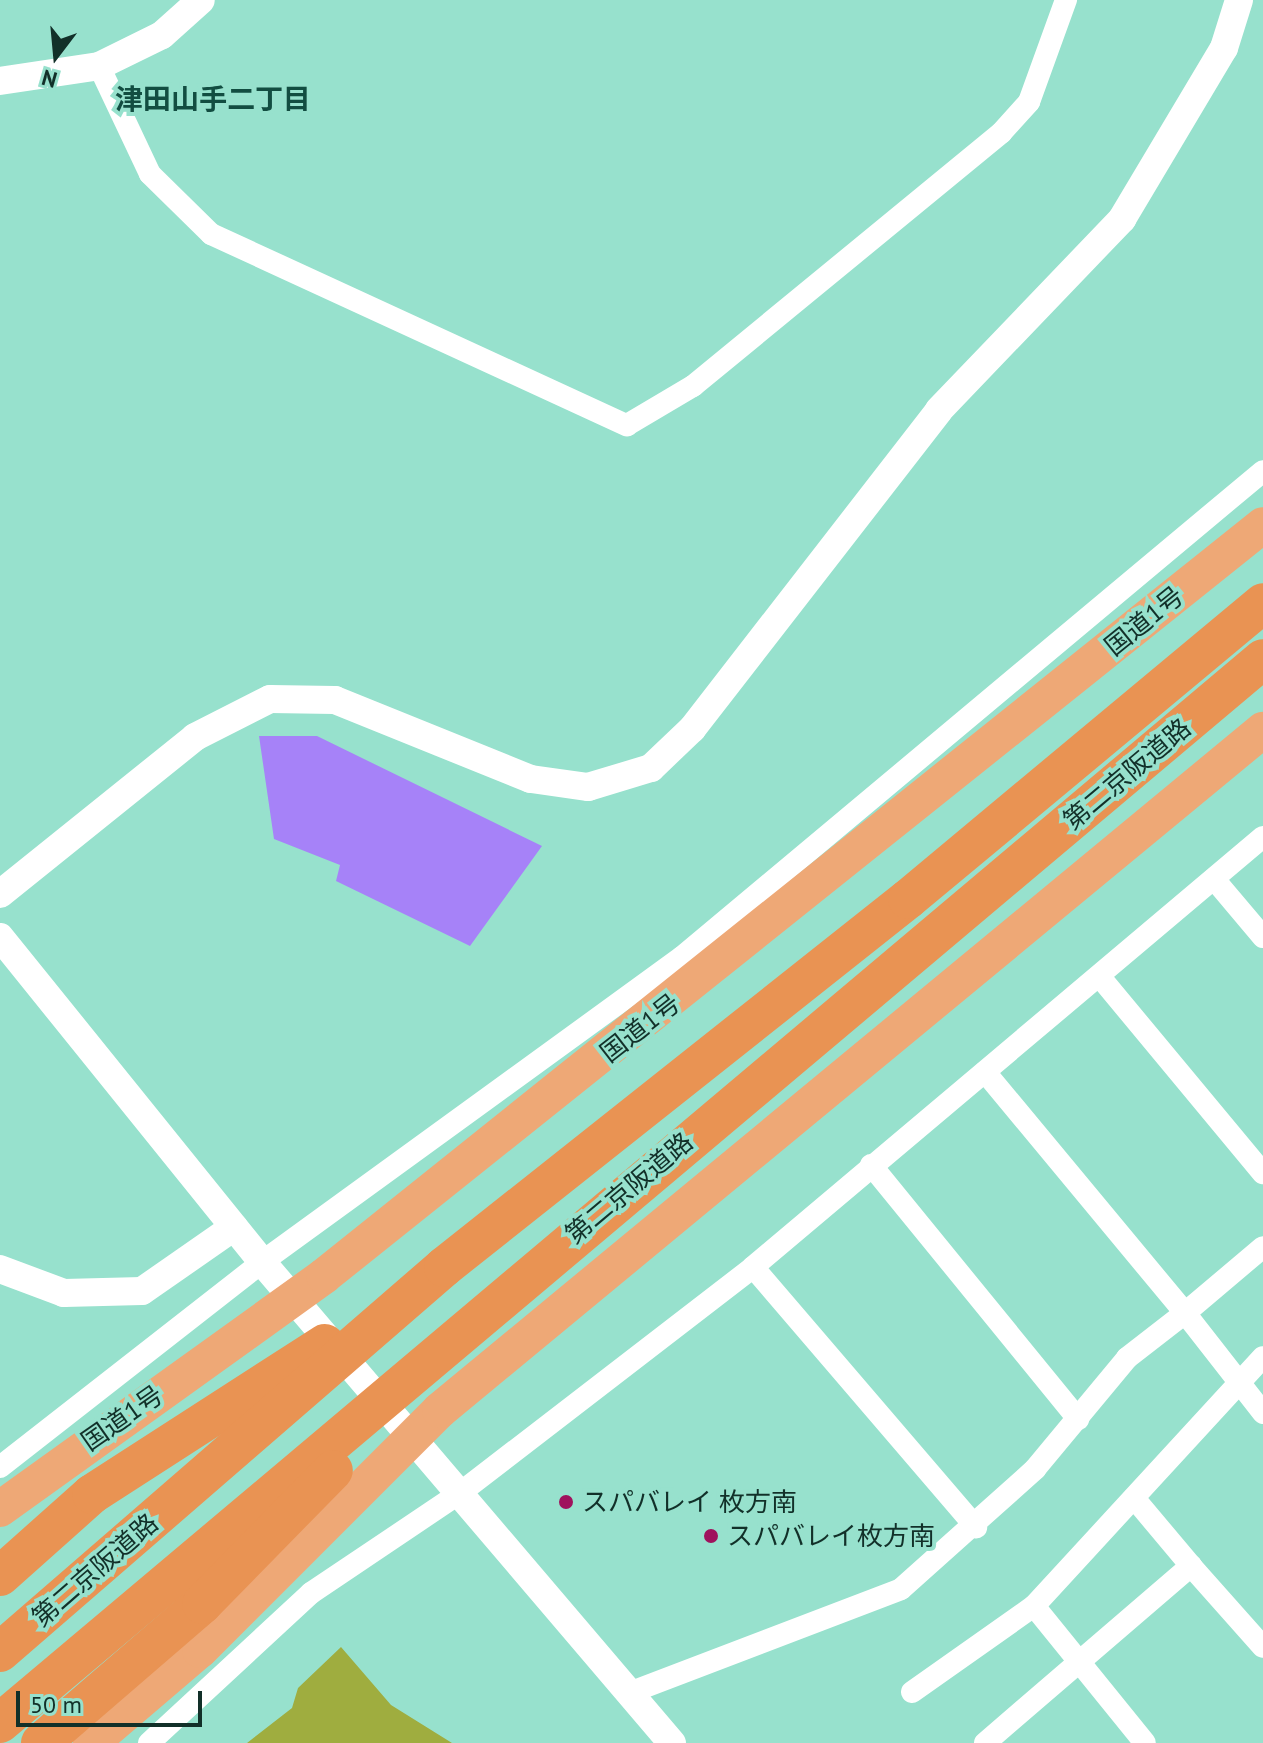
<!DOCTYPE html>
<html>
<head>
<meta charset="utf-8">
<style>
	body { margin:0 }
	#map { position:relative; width:1263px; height:1743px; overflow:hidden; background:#97e1cd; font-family:"PT Sans","Noto Sans JP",sans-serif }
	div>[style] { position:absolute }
	.green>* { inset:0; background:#9fad3f }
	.water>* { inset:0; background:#a682f8 }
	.minor>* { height:22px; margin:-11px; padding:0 11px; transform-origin:11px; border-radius:11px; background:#fff }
	.tertiary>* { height:28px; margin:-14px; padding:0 14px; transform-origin:14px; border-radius:14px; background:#fff }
	.trunk>* { height:36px; margin:-18px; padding:0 18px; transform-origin:18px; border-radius:18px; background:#eea876 }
	.motorway>* { height:40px; margin:-20px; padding:0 20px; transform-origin:20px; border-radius:20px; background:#e99353 }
	.dots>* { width:22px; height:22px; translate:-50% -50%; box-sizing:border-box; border:4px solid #97e1cd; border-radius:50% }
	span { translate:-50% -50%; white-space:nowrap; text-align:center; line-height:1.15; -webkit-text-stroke:8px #97e1cd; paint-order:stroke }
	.street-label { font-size:26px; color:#123029 }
	.poi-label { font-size:26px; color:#123029 }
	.left { translate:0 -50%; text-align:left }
	.neighbourhood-label { font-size:28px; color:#124d41; font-weight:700 }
	.north { position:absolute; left:16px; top:16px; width:80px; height:80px; -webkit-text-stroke:6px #97e1cd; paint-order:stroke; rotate:196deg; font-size:22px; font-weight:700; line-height:32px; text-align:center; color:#123029 }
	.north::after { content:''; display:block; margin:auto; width:28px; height:36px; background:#123029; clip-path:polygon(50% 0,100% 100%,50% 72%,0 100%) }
	.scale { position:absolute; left:16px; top:1691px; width:186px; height:36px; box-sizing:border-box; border:4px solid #123029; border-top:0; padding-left:10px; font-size:24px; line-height:28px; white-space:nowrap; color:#123029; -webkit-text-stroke:6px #97e1cd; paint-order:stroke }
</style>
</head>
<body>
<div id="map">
	<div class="green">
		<div style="clip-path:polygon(341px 1647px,391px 1705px,452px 1743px,247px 1743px,292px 1708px,298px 1688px)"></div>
	</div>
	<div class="water">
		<div style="clip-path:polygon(259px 736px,317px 736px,542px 846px,470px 946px,336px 881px,340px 865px,274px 839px)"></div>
	</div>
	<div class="minor">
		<div style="left:99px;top:66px;width:119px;rotate:64.7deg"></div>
		<div style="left:150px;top:174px;width:86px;rotate:44.5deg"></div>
		<div style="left:211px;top:234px;width:458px;rotate:24.7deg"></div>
		<div style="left:627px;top:425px;width:77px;rotate:-30.6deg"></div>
		<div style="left:693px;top:386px;width:399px;rotate:-39.4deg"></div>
		<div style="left:1001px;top:133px;width:42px;rotate:-47.9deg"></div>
		<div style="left:1029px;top:102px;width:109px;rotate:-70.1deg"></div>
		<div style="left:1214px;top:879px;width:76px;rotate:49.8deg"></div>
		<div style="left:1100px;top:977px;width:255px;rotate:50.3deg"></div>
		<div style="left:985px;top:1072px;width:313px;rotate:50.3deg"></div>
		<div style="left:1185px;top:1313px;width:102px;rotate:-40.2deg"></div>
		<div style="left:871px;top:1165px;width:328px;rotate:50.8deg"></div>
		<div style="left:753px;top:1267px;width:343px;rotate:49.4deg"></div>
		<div style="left:0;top:1467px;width:333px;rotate:-38deg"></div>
		<div style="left:262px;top:1262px;width:519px;rotate:-35.99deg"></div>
		<div style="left:682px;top:957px;width:757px;rotate:-39.91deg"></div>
		<div style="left:1134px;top:1498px;width:89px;rotate:50deg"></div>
		<div style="left:1034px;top:1606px;width:176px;rotate:51deg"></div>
		<div style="left:912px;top:1692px;width:149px;rotate:-35.2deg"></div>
		<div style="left:1034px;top:1606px;width:338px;rotate:-47.4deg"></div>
		<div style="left:629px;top:1693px;width:291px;rotate:-20.9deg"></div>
		<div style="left:901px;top:1589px;width:180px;rotate:-41.8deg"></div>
		<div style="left:1035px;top:1469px;width:144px;rotate:-50.3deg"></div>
		<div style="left:1127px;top:1358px;width:73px;rotate:-37.8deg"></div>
		<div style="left:1185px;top:1313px;width:127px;rotate:52deg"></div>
		<div style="left:149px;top:1743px;width:221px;rotate:-42.8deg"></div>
		<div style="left:311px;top:1593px;width:179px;rotate:-33.9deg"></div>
		<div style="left:460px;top:1493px;width:370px;rotate:-37.6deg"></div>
		<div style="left:753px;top:1267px;width:667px;rotate:-40.14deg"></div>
		<div style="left:985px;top:1743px;width:272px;rotate:-40.7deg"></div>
		<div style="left:1191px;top:1566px;width:108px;rotate:48.4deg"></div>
	</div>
	<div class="tertiary">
		<div style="left:0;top:81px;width:100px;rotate:-8.6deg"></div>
		<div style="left:99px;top:66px;width:70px;rotate:-26.2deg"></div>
		<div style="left:162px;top:35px;width:52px;rotate:-41.9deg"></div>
		<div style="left:0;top:894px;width:250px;rotate:-38.8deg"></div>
		<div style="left:195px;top:737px;width:84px;rotate:-26.9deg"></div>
		<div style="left:270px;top:699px;width:65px;rotate:0.9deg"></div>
		<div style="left:335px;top:700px;width:211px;rotate:22deg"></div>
		<div style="left:531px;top:779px;width:58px;rotate:8deg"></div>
		<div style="left:588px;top:787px;width:66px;rotate:-16.8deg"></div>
		<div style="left:651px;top:768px;width:57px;rotate:-43.6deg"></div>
		<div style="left:692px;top:729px;width:403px;rotate:-52.2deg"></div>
		<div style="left:939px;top:410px;width:265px;rotate:-46.2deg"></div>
		<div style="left:1122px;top:219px;width:199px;rotate:-59.2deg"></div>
		<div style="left:1224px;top:48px;width:50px;rotate:-72.6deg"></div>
		<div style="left:0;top:937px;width:417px;rotate:51.1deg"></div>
		<div style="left:262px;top:1262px;width:632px;rotate:49.56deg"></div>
		<div style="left:0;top:1269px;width:68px;rotate:20.6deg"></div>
		<div style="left:64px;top:1293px;width:78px;rotate:-1.5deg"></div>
		<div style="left:142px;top:1291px;width:112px;rotate:-34.8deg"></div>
	</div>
	<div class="trunk">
		<div style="left:0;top:1509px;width:399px;rotate:-35.7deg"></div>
		<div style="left:324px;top:1276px;width:1202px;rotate:-38.65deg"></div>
		<div style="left:91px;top:1743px;width:143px;rotate:-40.5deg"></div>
		<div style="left:200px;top:1650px;width:339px;rotate:-45deg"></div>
		<div style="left:440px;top:1410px;width:1068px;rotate:-39.57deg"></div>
	</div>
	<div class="motorway">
		<div style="left:0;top:1576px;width:123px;rotate:-41.7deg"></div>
		<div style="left:92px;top:1494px;width:277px;rotate:-32.8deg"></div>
		<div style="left:0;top:1652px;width:588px;rotate:-40.93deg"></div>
		<div style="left:444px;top:1267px;width:592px;rotate:-38.42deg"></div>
		<div style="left:908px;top:899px;width:462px;rotate:-39.8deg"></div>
		<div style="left:0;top:1723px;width:1651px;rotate:-40.11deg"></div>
		<div style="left:41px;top:1743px;width:213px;rotate:-40.8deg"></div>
		<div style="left:202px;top:1604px;width:187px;rotate:-45.6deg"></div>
	</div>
	<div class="dots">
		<div style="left:566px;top:1502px;background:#9f125d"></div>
		<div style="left:711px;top:1536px;background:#9f125d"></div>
	</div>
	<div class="street-label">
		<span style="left:1144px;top:621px;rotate:-39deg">国道1号</span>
		<span style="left:1127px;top:774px;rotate:-40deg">第二京阪道路</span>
		<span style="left:640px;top:1028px;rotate:-38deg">国道1号</span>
		<span style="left:629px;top:1188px;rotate:-40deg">第二京阪道路</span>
		<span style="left:122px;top:1418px;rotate:-35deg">国道1号</span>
		<span style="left:95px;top:1570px;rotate:-41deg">第二京阪道路</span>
	</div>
	<div class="poi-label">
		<span class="left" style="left:582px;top:1502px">スパバレイ 枚方南</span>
		<span class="left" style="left:727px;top:1536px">スパバレイ枚方南</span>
	</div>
	<div class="neighbourhood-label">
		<span style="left:213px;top:99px">津田山手二丁目</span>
	</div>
	<div class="north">N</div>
	<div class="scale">50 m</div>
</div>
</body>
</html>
